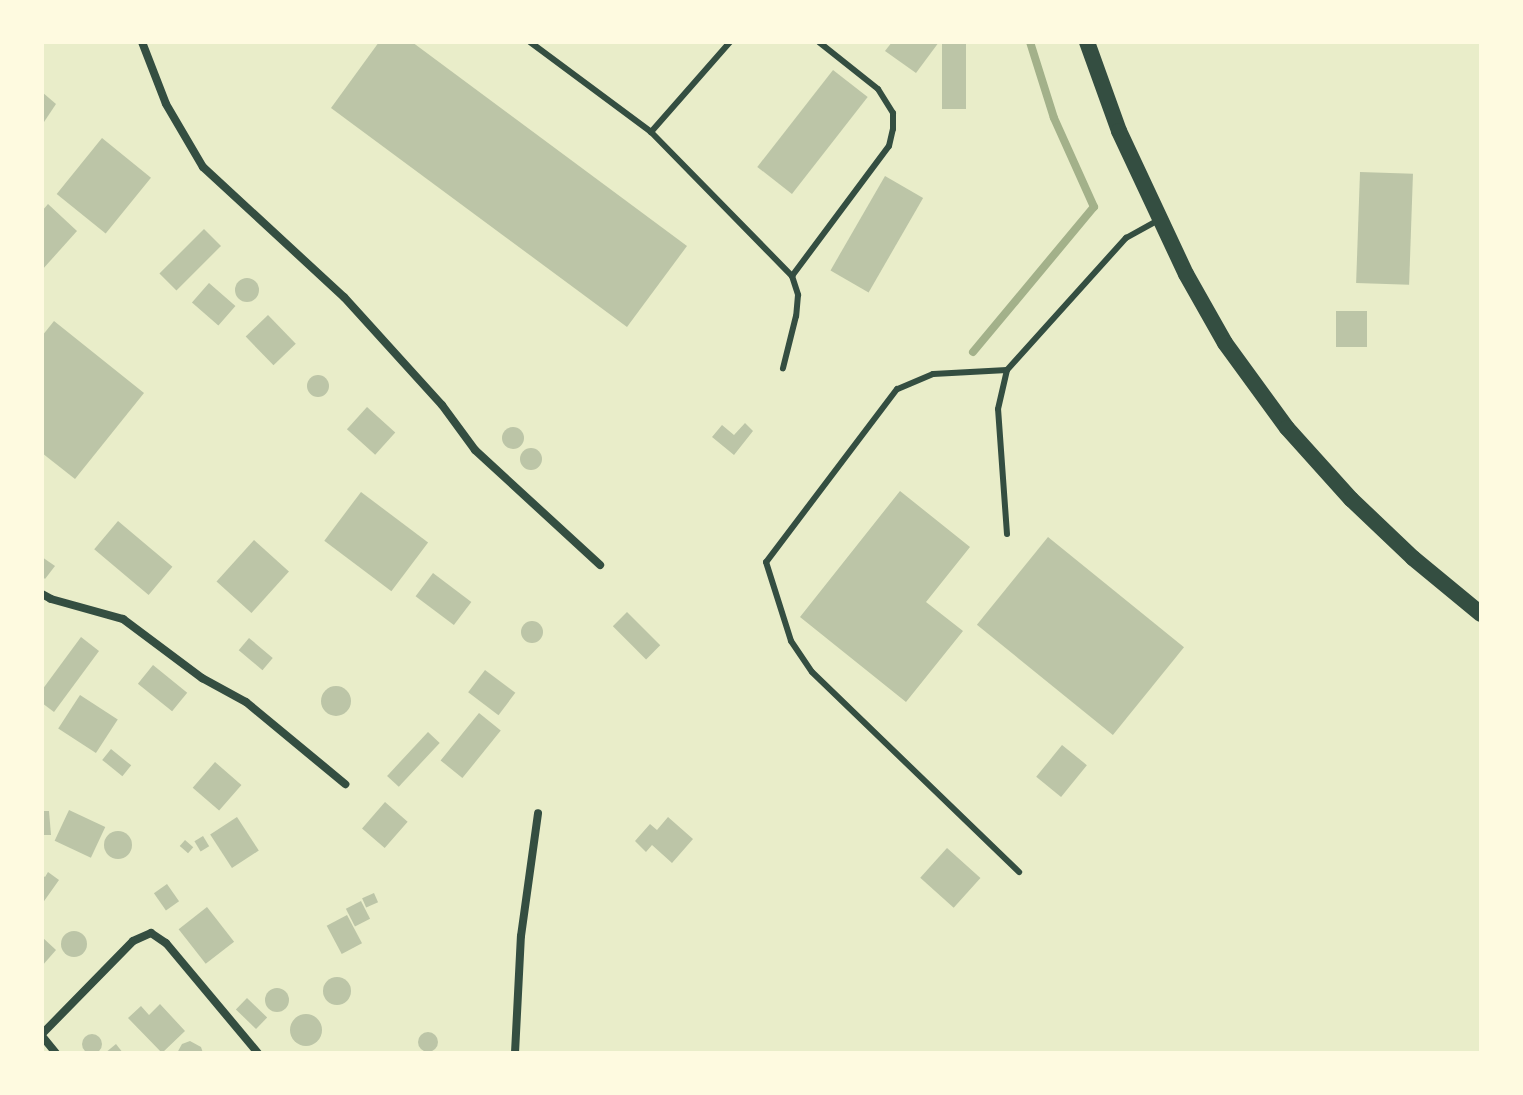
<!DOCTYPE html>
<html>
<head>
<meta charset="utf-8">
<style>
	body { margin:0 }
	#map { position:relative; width:1523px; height:1095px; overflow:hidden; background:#e9edc9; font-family:Montserrat,sans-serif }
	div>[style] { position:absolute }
	.stream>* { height:8px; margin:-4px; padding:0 4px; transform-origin:4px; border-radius:4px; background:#a3b18a }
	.building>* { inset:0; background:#bcc5a7; transform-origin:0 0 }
	.round { border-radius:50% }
	.service>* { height:6px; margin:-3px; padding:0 3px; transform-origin:3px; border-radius:3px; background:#344e41 }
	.minor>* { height:8px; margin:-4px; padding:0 4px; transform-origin:4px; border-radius:4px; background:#344e41 }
	.secondary>* { height:16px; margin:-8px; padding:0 8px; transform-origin:8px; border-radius:8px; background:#344e41 }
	span { translate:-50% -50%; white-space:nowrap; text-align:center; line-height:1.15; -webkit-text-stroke:6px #fefae0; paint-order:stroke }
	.frame { position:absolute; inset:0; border:44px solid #fefae0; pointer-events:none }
</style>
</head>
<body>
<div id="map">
	<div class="stream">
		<div style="left:973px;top:352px;width:189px;rotate:-50.2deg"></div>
		<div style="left:1094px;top:207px;width:98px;rotate:-114.2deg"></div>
		<div style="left:1054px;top:118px;width:80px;rotate:-107.5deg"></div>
	</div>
	<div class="building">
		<div style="clip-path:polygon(379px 42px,412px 42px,687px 246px,627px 327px,331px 108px)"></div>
		<div style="clip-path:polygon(892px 42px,939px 42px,916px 73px,885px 51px)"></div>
		<div style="left:942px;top:43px;width:24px;height:66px"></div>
		<div style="left:833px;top:70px;width:44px;height:123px;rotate:38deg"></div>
		<div style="clip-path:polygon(42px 92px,56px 104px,42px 125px)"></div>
		<div style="left:102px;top:138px;width:63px;height:72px;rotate:39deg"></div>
		<div style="left:1360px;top:172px;width:53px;height:111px;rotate:2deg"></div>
		<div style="left:885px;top:176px;width:44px;height:109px;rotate:30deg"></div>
		<div style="clip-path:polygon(48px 204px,77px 231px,42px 270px,42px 211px)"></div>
		<div style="left:204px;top:229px;width:24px;height:63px;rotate:45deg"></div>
		<div class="round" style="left:235px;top:278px;width:24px;height:24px"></div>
		<div style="left:209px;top:283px;width:35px;height:26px;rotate:41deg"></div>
		<div style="left:1367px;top:311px;width:36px;height:31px;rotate:90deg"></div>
		<div style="left:268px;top:315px;width:40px;height:31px;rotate:46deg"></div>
		<div style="clip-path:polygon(54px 321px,144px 393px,75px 479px,42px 453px,42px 336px)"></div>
		<div class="round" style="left:307px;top:375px;width:22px;height:22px"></div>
		<div style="left:367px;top:407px;width:38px;height:30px;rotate:42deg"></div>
		<div style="clip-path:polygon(745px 423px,753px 431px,734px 455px,712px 437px,722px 425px,734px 435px)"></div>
		<div class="round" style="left:502px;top:427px;width:22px;height:22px"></div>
		<div class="round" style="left:520px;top:448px;width:22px;height:22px"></div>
		<div style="clip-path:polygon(900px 491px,970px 547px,926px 602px,963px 631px,906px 702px,800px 617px)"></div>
		<div style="left:361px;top:492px;width:84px;height:61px;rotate:37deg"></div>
		<div style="left:118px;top:521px;width:71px;height:37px;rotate:40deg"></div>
		<div style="left:1048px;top:537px;width:175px;height:113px;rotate:39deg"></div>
		<div style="left:254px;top:540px;width:47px;height:56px;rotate:42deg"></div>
		<div style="clip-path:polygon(42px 557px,55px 566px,45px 579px,42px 576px)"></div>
		<div style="left:433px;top:573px;width:48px;height:29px;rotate:37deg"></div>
		<div style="left:627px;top:612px;width:47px;height:20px;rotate:45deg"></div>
		<div class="round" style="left:521px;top:621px;width:22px;height:22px"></div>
		<div style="clip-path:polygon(81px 637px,99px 651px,54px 712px,42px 703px,42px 690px)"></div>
		<div style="left:249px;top:638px;width:31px;height:16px;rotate:40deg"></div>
		<div style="left:153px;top:665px;width:44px;height:24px;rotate:39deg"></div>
		<div style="left:485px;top:670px;width:38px;height:28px;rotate:37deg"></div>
		<div class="round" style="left:321px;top:686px;width:30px;height:30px"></div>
		<div style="left:80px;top:695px;width:45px;height:40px;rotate:33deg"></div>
		<div style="left:479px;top:713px;width:28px;height:61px;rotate:39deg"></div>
		<div style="left:428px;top:732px;width:16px;height:60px;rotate:43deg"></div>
		<div style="left:1062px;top:745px;width:32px;height:41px;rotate:39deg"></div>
		<div style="left:111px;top:749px;width:26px;height:14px;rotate:39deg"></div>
		<div style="left:215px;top:762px;width:35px;height:34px;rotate:41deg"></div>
		<div style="left:385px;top:802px;width:30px;height:35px;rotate:41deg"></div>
		<div style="left:69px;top:810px;width:40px;height:34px;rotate:25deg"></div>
		<div style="clip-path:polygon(42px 811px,49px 811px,51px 835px,42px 835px)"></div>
		<div style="left:237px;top:817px;width:40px;height:32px;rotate:57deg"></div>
		<div style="clip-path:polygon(668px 817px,693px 839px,672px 863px,652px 845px,646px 852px,635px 841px,650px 824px,657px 830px)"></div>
		<div class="round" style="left:104px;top:831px;width:28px;height:28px"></div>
		<div style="left:203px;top:836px;width:12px;height:10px;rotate:59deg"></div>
		<div style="left:185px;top:840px;width:11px;height:8px;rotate:41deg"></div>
		<div style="left:947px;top:848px;width:45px;height:40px;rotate:42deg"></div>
		<div style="clip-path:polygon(48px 872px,59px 880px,42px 904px,42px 875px,45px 877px)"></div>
		<div style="left:167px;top:884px;width:21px;height:16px;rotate:55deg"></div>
		<div style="left:374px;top:893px;width:10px;height:13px;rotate:66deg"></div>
		<div style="left:361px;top:901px;width:20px;height:17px;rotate:63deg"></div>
		<div style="left:207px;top:907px;width:44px;height:36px;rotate:52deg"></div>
		<div style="left:347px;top:915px;width:32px;height:23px;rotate:62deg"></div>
		<div class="round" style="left:61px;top:931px;width:26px;height:26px"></div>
		<div style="clip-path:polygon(42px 937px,56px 950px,42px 966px)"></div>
		<div class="round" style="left:323px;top:977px;width:28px;height:28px"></div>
		<div class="round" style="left:265px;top:988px;width:24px;height:24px"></div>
		<div style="left:247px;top:998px;width:28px;height:16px;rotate:44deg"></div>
		<div style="clip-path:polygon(160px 1004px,185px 1031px,162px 1053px,128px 1018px,141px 1006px,149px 1015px)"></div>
		<div class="round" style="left:290px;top:1014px;width:32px;height:32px"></div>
		<div class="round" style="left:418px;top:1032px;width:20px;height:20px"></div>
		<div class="round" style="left:82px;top:1034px;width:20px;height:20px"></div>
		<div style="clip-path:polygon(190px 1041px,201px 1047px,203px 1053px,177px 1053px,182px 1044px)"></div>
		<div style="clip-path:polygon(116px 1044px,123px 1053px,105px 1053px)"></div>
	</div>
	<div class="service">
		<div style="left:530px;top:42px;width:151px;rotate:36.6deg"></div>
		<div style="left:730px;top:42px;width:120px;rotate:131.3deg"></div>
		<div style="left:651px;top:132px;width:202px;rotate:45.6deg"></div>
		<div style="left:792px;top:276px;width:20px;rotate:72deg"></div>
		<div style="left:798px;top:295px;width:21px;rotate:95deg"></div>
		<div style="left:796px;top:316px;width:54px;rotate:104deg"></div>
		<div style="left:792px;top:276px;width:162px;rotate:-53.3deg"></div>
		<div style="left:889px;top:146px;width:17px;rotate:-77deg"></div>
		<div style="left:893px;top:129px;width:16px;rotate:-90deg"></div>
		<div style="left:893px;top:113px;width:28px;rotate:-122deg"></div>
		<div style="left:878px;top:89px;width:75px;rotate:-141.5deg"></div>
		<div style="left:1007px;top:370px;width:74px;rotate:176.9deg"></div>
		<div style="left:933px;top:374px;width:39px;rotate:157deg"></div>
		<div style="left:897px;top:389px;width:217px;rotate:127.1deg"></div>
		<div style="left:766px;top:562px;width:83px;rotate:72.4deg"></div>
		<div style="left:791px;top:641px;width:37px;rotate:56deg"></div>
		<div style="left:812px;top:672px;width:288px;rotate:44deg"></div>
		<div style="left:1007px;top:534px;width:125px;rotate:-94.1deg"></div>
		<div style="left:998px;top:409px;width:40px;rotate:-77deg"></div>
		<div style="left:1007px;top:370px;width:178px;rotate:-48deg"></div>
		<div style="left:1126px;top:238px;width:39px;rotate:-29deg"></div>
	</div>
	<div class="minor">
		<div style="left:142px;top:42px;width:66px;rotate:68.8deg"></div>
		<div style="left:166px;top:104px;width:73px;rotate:59.6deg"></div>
		<div style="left:203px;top:167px;width:192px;rotate:42.7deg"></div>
		<div style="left:344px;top:297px;width:146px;rotate:47.8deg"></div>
		<div style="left:442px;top:405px;width:56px;rotate:53.7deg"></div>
		<div style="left:475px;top:450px;width:170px;rotate:42.6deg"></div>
		<div style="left:42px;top:594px;width:10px;rotate:29deg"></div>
		<div style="left:51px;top:599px;width:75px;rotate:15.5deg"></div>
		<div style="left:123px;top:619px;width:99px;rotate:36.8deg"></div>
		<div style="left:202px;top:678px;width:50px;rotate:28.6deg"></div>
		<div style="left:246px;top:702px;width:129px;rotate:39.6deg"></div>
		<div style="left:42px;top:1034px;width:130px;rotate:-45.6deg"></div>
		<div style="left:133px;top:941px;width:20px;rotate:-24deg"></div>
		<div style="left:151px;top:933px;width:18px;rotate:34deg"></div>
		<div style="left:166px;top:943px;width:143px;rotate:50.1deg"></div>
		<div style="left:42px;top:1036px;width:22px;rotate:51deg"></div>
		<div style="left:515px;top:1053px;width:117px;rotate:-87.1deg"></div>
		<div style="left:521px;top:936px;width:124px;rotate:-82.1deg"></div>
	</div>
	<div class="secondary">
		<div style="left:1087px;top:42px;width:95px;rotate:70.2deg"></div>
		<div style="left:1119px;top:131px;width:158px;rotate:64.9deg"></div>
		<div style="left:1186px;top:274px;width:79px;rotate:60.5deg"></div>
		<div style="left:1225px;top:343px;width:105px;rotate:53.9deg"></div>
		<div style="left:1287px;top:428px;width:96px;rotate:48deg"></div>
		<div style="left:1351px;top:499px;width:86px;rotate:43.6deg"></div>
		<div style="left:1413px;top:558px;width:88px;rotate:39.5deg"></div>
	</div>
	<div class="frame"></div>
</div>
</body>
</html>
